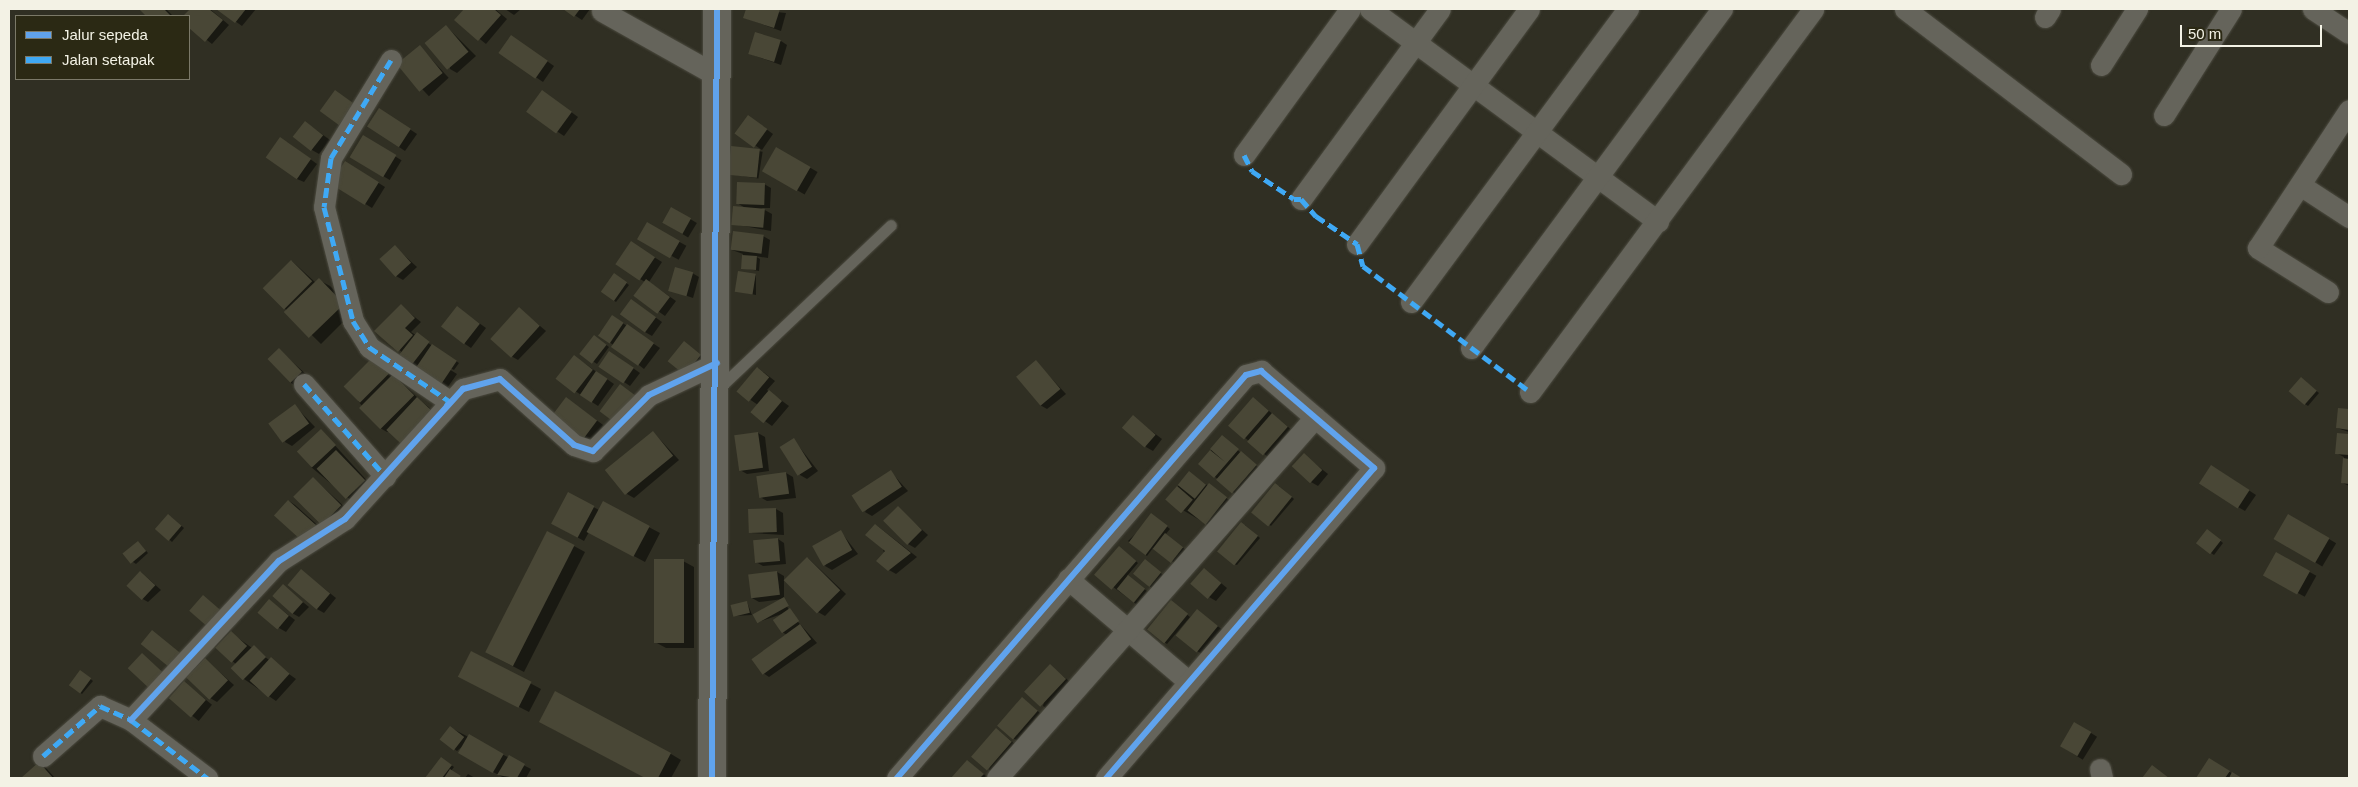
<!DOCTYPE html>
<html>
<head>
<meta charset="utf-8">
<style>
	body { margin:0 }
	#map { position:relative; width:2358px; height:787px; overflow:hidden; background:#302f23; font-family:Helvetica,sans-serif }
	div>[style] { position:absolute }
	.shadow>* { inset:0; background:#0007; transform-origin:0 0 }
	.building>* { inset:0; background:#494736; transform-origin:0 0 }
	.roads { filter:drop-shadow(0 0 1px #4c4b40) drop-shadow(0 0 1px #4c4b40) }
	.lane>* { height:11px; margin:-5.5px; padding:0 5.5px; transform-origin:5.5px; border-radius:5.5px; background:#65645b }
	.street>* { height:21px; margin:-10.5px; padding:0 10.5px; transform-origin:10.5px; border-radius:10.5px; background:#65645b }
	.secondary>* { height:28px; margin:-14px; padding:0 14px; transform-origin:14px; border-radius:14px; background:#65645b }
	.quiet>* { height:5px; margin-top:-2.5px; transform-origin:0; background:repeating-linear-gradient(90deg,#3fa9f5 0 10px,transparent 0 15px) }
	.cycleway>* { height:6px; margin:-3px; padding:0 3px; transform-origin:3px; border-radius:3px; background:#60a3ed }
	span { translate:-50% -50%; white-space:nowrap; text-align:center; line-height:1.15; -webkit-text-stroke:4px #2b2914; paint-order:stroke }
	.frame { position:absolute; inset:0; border:10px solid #f3f2e5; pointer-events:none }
	.legend { position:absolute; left:15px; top:15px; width:175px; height:65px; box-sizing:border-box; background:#2b2914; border:1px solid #7b7968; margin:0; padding:6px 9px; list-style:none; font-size:15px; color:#f3f2e5 }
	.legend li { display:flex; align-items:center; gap:10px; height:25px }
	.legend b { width:25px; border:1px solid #7b7968 }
	.scale { position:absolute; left:2180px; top:25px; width:142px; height:22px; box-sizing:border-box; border:2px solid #f3f2e5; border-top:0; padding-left:6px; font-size:15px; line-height:18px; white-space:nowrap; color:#f3f2e5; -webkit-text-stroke:4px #2b2914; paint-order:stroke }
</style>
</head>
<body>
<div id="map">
	<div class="shadow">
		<div style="clip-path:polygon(140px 9px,166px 9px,173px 16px,147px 16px)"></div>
		<div style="clip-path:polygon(191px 9px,210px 9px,229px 25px,212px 44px,189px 26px,189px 16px,185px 16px)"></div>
		<div style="clip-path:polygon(218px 9px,256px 9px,242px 26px)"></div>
		<div style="clip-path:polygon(466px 9px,495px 9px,507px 19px,486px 44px,456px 20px)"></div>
		<div style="clip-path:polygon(505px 9px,521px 9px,514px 15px)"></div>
		<div style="clip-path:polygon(565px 9px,590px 9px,582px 20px)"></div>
		<div style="clip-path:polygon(748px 9px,786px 13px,781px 31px,745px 18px)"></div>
		<div style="clip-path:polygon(446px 26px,476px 56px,457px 73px,450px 69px)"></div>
		<div style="clip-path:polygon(518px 41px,554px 66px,543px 82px,500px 53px)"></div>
		<div style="clip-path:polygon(781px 41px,787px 45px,781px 65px,750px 54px)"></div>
		<div style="left:420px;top:47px;width:42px;height:27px;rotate:47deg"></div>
		<div style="clip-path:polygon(549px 96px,578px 117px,564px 136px,528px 112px)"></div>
		<div style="clip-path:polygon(387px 114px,417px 134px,405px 151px,399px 147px)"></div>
		<div style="clip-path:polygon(755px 121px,773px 134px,762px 150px,737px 133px)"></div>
		<div style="clip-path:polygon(312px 127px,330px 140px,319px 154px,312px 150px)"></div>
		<div style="left:363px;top:137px;width:45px;height:23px;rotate:31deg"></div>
		<div style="clip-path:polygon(287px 142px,317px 164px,304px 182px,297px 179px)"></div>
		<div style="left:732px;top:147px;width:31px;height:27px;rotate:9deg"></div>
		<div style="left:776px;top:148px;width:48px;height:26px;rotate:30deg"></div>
		<div style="clip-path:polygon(353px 167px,385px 187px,372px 208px,333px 184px)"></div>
		<div style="clip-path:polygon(764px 184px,771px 188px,770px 208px,761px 208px,772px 214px,771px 231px,733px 224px,747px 209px,737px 203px)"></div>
		<div style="left:672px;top:208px;width:29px;height:17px;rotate:31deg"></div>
		<div style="left:647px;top:224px;width:45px;height:16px;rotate:29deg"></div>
		<div style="clip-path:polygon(763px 236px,770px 240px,768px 258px,755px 256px,760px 259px,759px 271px,742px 268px,743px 254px,732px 250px)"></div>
		<div style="clip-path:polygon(631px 243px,662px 262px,649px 282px,676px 301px,665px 316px,635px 295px,645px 282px,617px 265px)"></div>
		<div style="clip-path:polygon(395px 247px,417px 267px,403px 280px,396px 276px)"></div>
		<div style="clip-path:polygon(292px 261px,316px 283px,319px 280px,330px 286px,354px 311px,321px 344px,264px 288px)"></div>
		<div style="clip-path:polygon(692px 273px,699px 277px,693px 298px,670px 290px)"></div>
		<div style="clip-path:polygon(756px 275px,756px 295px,736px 291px)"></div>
		<div style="clip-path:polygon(617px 276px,629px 285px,616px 302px,613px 300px)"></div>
		<div style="clip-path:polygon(638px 305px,662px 322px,652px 336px,645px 332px)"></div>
		<div style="clip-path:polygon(401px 306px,421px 322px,411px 332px,459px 363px,454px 370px,431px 358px,457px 374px,445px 391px,415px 371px,403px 353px,376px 331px)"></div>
		<div style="clip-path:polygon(458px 308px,486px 328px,471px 348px,465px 344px)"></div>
		<div style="clip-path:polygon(520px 309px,546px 331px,518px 360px,511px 356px)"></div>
		<div style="clip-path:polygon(615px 318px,660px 348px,644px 369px,599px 334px)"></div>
		<div style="clip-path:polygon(597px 338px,609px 347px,597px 364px,582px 354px)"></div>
		<div style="clip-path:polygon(685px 343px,707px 359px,685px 374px)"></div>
		<div style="clip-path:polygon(279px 350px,308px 376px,298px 387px,291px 383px)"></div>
		<div style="clip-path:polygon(616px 356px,640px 373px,630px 386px,624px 382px)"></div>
		<div style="clip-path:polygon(375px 357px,420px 400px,439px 416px,387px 432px,380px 428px,358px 401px)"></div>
		<div style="clip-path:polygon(581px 361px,614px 384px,598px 406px,557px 379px)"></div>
		<div style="clip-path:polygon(1036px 362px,1066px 394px,1047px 409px,1040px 405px)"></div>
		<div style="clip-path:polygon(758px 368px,775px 381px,767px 390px,789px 406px,772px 426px,752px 412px,758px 405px,739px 392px)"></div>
		<div style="clip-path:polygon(2304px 381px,2319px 393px,2308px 406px,2305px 404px)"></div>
		<div style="left:566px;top:398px;width:46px;height:23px;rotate:36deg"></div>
		<div style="left:1256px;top:400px;width:45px;height:36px;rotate:40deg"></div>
		<div style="clip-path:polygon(295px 406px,315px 427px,292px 446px,285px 442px)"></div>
		<div style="clip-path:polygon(2339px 410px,2349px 411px,2349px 432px,2337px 428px)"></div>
		<div style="clip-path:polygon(1133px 417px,1162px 439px,1153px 451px,1146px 447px)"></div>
		<div style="clip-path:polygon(321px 430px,371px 485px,353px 502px,311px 467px)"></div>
		<div style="clip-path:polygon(653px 432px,679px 460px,634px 498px,627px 494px)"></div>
		<div style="clip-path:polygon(758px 433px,765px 437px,769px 471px,747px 474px,740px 470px)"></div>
		<div style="clip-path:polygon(2338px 435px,2349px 436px,2349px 486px,2343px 483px,2344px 457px,2336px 453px)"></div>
		<div style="left:1222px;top:437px;width:48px;height:35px;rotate:40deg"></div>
		<div style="clip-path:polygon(794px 440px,818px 471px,807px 479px,800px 475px)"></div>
		<div style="clip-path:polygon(1304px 455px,1328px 474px,1318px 486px,1311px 482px)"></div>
		<div style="clip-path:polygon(2218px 470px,2256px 495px,2245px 511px,2238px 507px)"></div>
		<div style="clip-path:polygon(891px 472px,908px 491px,872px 516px,865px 512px)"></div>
		<div style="clip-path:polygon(786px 473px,793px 477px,796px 498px,767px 501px,760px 497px)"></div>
		<div style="clip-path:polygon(1189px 473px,1229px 500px,1213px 528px,1166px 500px)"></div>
		<div style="clip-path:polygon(313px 478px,347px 509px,329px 528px)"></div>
		<div style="clip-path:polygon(1279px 486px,1294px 499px,1271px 526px,1253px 511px)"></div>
		<div style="clip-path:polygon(569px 494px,599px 510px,603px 503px,660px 533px,645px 562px,589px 532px,584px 541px,553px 524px)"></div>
		<div style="clip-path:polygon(289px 501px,295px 505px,323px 530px,276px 515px)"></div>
		<div style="clip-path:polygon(898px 508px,928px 535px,915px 548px,908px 544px)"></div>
		<div style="clip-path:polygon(776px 509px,783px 513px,784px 535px,751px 533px)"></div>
		<div style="left:2289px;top:515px;width:55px;height:27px;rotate:31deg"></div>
		<div style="clip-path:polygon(1154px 516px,1170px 529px,1165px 535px,1189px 552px,1179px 566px,1153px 548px,1147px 556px,1128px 541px)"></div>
		<div style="clip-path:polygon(171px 517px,184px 528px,172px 542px,157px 529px)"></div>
		<div style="clip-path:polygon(876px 525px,917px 557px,896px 574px,889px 570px)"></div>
		<div style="clip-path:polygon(1245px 525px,1260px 538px,1237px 565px,1234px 564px)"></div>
		<div style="clip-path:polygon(548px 532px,585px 552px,524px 672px,497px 658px)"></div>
		<div style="clip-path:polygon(841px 532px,858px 554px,832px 570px,825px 566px)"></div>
		<div style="clip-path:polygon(2210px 532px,2223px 543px,2214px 555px,2211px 553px)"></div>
		<div style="clip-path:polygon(778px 539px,784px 543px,786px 564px,763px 566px,756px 562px)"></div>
		<div style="clip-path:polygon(138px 542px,148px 553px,136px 564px,133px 562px)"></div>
		<div style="clip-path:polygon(1123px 550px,1138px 563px,1127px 576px,1147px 591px,1136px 604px,1097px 575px)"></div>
		<div style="left:2277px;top:554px;width:45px;height:24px;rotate:29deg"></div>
		<div style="clip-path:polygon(808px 558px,846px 594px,825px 616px,818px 612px)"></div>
		<div style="clip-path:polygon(683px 561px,694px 567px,694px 648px,666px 648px,655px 642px)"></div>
		<div style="clip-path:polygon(1148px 562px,1163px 575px,1152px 588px,1149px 586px)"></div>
		<div style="clip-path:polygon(1204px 569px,1227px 588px,1216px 601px,1209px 597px)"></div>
		<div style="clip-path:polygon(301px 570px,336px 598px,324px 613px,317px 609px)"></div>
		<div style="clip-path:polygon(141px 572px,161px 590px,148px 602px,141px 598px)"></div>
		<div style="clip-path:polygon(777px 572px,784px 576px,784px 599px,790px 613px,817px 643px,769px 677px,763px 673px,787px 635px,782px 632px,785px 613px,758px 622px,783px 599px,759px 602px,752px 598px,749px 576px)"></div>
		<div style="clip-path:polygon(283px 586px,309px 607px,299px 617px,292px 613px)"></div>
		<div style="clip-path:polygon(270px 601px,295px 620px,286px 632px,279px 628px)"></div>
		<div style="clip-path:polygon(747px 602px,752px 615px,734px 616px)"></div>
		<div style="clip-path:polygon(1174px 604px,1190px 617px,1167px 644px,1164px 642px)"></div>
		<div style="clip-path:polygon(1198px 611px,1224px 631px,1204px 655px,1197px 651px)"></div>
		<div style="clip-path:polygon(231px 633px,296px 679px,276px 701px,244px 679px,233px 669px,237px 665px,217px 648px)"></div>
		<div style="clip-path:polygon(472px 652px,541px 689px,529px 712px,470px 682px)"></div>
		<div style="clip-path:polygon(205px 659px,234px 685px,217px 702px,210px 698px)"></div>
		<div style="clip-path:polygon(1053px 668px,1069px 681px,1046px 708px,1043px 706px)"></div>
		<div style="clip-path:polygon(83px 673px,93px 681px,82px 694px,70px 685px)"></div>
		<div style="left:184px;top:682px;width:36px;height:21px;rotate:39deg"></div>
		<div style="clip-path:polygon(1025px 700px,1040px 713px,1017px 740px,1014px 739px)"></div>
		<div style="left:2075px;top:723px;width:26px;height:27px;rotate:32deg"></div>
		<div style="clip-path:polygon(551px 728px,671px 754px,681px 760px,671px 778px,646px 778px)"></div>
		<div style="clip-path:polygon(453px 729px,531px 769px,526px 778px,504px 778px,459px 753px,464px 745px,457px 751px,441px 739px)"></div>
		<div style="clip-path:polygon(999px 731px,1015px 744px,992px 771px,989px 770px)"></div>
		<div style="clip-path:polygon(441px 758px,454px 767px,451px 771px,463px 778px,427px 778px)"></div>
		<div style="clip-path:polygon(2210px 760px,2233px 774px,2240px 778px,2198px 778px)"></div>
		<div style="clip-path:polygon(967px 761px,986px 776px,984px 778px,953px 778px)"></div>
		<div style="clip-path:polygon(39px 764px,46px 768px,55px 778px,23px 778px)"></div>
		<div style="clip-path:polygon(468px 774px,475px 778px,465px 778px)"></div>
	</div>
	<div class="building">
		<div style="clip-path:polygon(139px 9px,164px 9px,171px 16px,146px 16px)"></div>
		<div style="clip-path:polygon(190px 9px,209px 9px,223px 20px,205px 42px,189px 28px,189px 16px,183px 16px)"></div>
		<div style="clip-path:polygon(216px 9px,246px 9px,235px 23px)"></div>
		<div style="clip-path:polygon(464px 9px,494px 9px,501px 15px,478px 41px,454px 20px)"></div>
		<div style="clip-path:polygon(563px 9px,580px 9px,574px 17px)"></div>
		<div style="clip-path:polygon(746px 9px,780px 9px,774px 28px,743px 18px)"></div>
		<div style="left:446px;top:25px;width:35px;height:28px;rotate:50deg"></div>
		<div style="left:755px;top:32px;width:27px;height:23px;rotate:17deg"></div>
		<div style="left:511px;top:35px;width:45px;height:22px;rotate:35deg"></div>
		<div style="left:420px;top:45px;width:36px;height:30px;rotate:51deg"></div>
		<div style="left:335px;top:90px;width:24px;height:26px;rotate:36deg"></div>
		<div style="left:542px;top:90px;width:37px;height:27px;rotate:36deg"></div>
		<div style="left:379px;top:108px;width:38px;height:22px;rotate:33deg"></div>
		<div style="left:748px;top:115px;width:24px;height:23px;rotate:36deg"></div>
		<div style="left:305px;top:121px;width:23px;height:20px;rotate:38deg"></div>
		<div style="left:363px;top:135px;width:39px;height:26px;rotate:31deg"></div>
		<div style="left:280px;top:137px;width:38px;height:25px;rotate:35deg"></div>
		<div style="left:731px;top:146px;width:29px;height:29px;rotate:6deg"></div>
		<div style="left:776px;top:147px;width:40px;height:28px;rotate:30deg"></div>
		<div style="left:345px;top:161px;width:40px;height:27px;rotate:32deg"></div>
		<div style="left:737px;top:182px;width:28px;height:22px;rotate:2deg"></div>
		<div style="left:733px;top:206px;width:32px;height:19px;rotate:5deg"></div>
		<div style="left:671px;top:207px;width:23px;height:18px;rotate:29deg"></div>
		<div style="left:647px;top:222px;width:38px;height:20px;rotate:30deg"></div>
		<div style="left:733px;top:231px;width:31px;height:19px;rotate:7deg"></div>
		<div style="left:631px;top:241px;width:29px;height:28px;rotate:34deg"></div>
		<div style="left:395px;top:245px;width:24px;height:21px;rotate:48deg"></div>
		<div style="left:742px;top:255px;width:15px;height:14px;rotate:4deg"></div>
		<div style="left:291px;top:260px;width:30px;height:40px;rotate:45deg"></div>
		<div style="left:675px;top:267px;width:19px;height:25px;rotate:16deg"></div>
		<div style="left:738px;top:271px;width:18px;height:21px;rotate:9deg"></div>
		<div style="left:614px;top:273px;width:16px;height:23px;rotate:35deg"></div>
		<div style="left:319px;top:278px;width:36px;height:49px;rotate:46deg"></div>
		<div style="left:646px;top:279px;width:30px;height:21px;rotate:37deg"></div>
		<div style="left:631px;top:299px;width:31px;height:19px;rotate:36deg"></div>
		<div style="clip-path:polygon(401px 304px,415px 318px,405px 328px,413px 335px,398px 352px,374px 331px)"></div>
		<div style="left:457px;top:306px;width:29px;height:26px;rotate:38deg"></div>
		<div style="left:519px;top:307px;width:28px;height:43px;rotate:42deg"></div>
		<div style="left:612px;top:315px;width:14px;height:25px;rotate:34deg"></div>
		<div style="left:627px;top:324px;width:33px;height:28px;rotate:35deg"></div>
		<div style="left:417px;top:332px;width:16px;height:34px;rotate:38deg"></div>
		<div style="left:594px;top:335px;width:16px;height:24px;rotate:38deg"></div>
		<div style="left:684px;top:341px;width:22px;height:26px;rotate:39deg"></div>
		<div style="left:432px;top:344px;width:30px;height:33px;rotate:34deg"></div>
		<div style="left:279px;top:348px;width:33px;height:16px;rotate:46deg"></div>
		<div style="left:609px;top:351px;width:30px;height:19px;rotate:34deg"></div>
		<div style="left:574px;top:355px;width:24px;height:30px;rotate:38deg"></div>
		<div style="left:374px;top:356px;width:23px;height:43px;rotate:45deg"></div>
		<div style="left:1036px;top:360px;width:38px;height:26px;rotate:50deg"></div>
		<div style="left:757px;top:367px;width:16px;height:32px;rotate:40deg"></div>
		<div style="left:596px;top:371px;width:14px;height:29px;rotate:34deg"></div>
		<div style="left:393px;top:374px;width:30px;height:48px;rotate:45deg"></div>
		<div style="left:2301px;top:377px;width:21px;height:19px;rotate:41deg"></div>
		<div style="left:620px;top:384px;width:25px;height:34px;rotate:37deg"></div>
		<div style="left:769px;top:390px;width:17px;height:29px;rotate:40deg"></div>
		<div style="left:417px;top:397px;width:22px;height:45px;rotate:43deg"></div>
		<div style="left:566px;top:397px;width:39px;height:24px;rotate:37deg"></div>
		<div style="left:1253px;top:397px;width:21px;height:38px;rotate:41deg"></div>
		<div style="left:295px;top:404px;width:24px;height:33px;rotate:54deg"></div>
		<div style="clip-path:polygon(2338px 408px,2349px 409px,2349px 430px,2336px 428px)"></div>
		<div style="left:1272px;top:413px;width:21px;height:38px;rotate:41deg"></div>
		<div style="left:1133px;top:415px;width:30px;height:17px;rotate:41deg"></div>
		<div style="left:321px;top:429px;width:22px;height:33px;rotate:47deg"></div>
		<div style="left:653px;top:431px;width:32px;height:62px;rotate:51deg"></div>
		<div style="left:758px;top:432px;width:36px;height:24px;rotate:82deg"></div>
		<div style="clip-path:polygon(2337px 433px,2349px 434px,2349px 455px,2335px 454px)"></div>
		<div style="clip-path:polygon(1222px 435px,1239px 449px,1214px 478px,1198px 464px,1210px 450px,1225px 462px,1210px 449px)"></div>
		<div style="left:794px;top:438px;width:34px;height:17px;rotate:58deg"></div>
		<div style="left:336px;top:450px;width:42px;height:27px;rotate:46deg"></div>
		<div style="left:1241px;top:451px;width:21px;height:38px;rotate:41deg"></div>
		<div style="left:1304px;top:453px;width:25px;height:18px;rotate:43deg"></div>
		<div style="clip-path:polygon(2343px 458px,2349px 459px,2349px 484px,2341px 483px)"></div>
		<div style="left:2211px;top:465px;width:46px;height:22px;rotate:33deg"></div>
		<div style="left:891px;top:470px;width:20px;height:47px;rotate:57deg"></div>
		<div style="left:1189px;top:471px;width:22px;height:18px;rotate:39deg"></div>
		<div style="left:786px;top:472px;width:22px;height:30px;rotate:82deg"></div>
		<div style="left:313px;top:477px;width:40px;height:28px;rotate:45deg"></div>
		<div style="left:1209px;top:483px;width:23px;height:35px;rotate:38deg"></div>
		<div style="left:1275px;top:483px;width:22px;height:38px;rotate:39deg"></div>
		<div style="left:1177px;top:486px;width:21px;height:18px;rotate:41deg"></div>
		<div style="left:568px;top:492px;width:30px;height:36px;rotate:28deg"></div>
		<div style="left:288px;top:500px;width:39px;height:21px;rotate:42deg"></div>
		<div style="left:603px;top:501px;width:53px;height:35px;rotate:28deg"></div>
		<div style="left:898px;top:506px;width:34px;height:21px;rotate:45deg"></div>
		<div style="left:776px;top:508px;width:24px;height:28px;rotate:88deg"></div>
		<div style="left:1151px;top:513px;width:21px;height:37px;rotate:37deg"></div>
		<div style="left:168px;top:514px;width:18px;height:20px;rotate:41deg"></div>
		<div style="left:2288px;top:514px;width:48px;height:29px;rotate:30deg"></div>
		<div style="left:1241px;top:522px;width:22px;height:38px;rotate:39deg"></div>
		<div style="clip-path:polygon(875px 524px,911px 553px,888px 571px,876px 561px,885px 551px,865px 535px)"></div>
		<div style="left:2207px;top:529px;width:18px;height:18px;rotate:38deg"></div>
		<div style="left:841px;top:530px;width:23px;height:33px;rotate:61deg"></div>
		<div style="left:547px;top:531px;width:31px;height:136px;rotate:27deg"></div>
		<div style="left:1165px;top:533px;width:23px;height:20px;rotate:38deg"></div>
		<div style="left:778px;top:538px;width:23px;height:25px;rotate:85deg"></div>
		<div style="left:138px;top:541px;width:13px;height:20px;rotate:51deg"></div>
		<div style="left:1119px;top:546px;width:23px;height:38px;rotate:41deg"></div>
		<div style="left:2276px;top:552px;width:39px;height:27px;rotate:29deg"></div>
		<div style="left:807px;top:557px;width:47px;height:33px;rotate:45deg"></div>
		<div style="left:684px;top:559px;width:84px;height:30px;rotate:90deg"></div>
		<div style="left:1145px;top:559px;width:21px;height:19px;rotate:39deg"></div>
		<div style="left:1204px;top:568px;width:23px;height:21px;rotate:41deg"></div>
		<div style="left:301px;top:569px;width:38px;height:21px;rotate:40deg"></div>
		<div style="left:140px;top:571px;width:21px;height:20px;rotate:43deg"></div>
		<div style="left:777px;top:571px;width:24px;height:29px;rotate:83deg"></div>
		<div style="left:1128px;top:575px;width:22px;height:18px;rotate:39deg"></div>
		<div style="left:283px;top:584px;width:27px;height:16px;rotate:42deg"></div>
		<div style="left:203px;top:595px;width:28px;height:21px;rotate:41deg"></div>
		<div style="left:784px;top:597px;width:10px;height:36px;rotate:61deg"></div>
		<div style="left:269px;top:599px;width:26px;height:18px;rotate:40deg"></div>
		<div style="left:1171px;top:600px;width:22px;height:38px;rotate:39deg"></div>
		<div style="left:747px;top:601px;width:12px;height:17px;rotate:76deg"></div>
		<div style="left:790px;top:608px;width:16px;height:21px;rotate:55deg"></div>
		<div style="left:1197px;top:609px;width:27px;height:34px;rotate:39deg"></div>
		<div style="left:800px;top:624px;width:19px;height:60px;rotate:54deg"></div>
		<div style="left:152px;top:630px;width:36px;height:18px;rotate:39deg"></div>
		<div style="left:231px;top:631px;width:22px;height:23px;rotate:43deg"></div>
		<div style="left:254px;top:645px;width:17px;height:33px;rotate:45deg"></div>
		<div style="left:471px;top:651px;width:68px;height:29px;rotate:27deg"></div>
		<div style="left:142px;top:653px;width:33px;height:21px;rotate:43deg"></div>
		<div style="left:271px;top:657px;width:25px;height:32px;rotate:42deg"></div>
		<div style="left:205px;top:658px;width:32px;height:27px;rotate:44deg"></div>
		<div style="left:1050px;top:664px;width:22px;height:38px;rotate:43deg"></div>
		<div style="left:80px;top:670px;width:14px;height:19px;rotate:36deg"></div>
		<div style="left:184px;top:681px;width:29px;height:23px;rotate:41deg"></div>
		<div style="clip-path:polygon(555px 691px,671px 753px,658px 778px,645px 778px,539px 722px)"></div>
		<div style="left:1022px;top:697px;width:21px;height:38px;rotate:41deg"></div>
		<div style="left:2074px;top:722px;width:20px;height:28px;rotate:30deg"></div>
		<div style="left:450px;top:726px;width:18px;height:17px;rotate:38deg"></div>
		<div style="left:996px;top:728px;width:21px;height:38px;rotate:41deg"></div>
		<div style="left:469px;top:734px;width:40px;height:22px;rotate:30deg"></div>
		<div style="clip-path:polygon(509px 755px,525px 764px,517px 778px,497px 775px)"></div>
		<div style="clip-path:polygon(441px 757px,452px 765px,442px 778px,425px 778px)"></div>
		<div style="clip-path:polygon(2209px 758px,2230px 771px,2225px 778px,2196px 778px)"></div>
		<div style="clip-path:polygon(967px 760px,984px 774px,980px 778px,951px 778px)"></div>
		<div style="clip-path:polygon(39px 762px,53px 778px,21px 778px)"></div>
		<div style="clip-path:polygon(2152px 765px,2169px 778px,2142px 778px)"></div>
		<div style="clip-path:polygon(450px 769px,461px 776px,459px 778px,444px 778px)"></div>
		<div style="clip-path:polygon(2232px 772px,2242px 778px,2229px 778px)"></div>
	</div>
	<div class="roads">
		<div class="lane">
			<div style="left:718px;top:389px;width:238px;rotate:-43.5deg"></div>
		</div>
		<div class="street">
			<div style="left:1370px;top:9px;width:358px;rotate:36.4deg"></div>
			<div style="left:1905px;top:9px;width:272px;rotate:37.4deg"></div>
			<div style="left:2313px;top:9px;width:43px;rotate:33.7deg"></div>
			<div style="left:602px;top:11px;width:133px;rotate:29.3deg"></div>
			<div style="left:2045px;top:17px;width:9px;rotate:-58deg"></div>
			<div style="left:391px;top:60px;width:115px;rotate:121.5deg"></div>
			<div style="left:331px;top:158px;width:49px;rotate:98.1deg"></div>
			<div style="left:324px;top:207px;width:118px;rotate:75.7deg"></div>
			<div style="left:353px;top:321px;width:31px;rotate:58deg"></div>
			<div style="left:369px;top:347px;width:97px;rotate:34deg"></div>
			<div style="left:2101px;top:65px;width:67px;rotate:-57.3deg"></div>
			<div style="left:2164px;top:115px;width:125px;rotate:-57.7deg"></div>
			<div style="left:1244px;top:155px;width:180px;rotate:-54deg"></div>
			<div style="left:2300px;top:185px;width:59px;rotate:33.1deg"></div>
			<div style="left:1301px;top:199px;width:235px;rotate:-53.8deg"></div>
			<div style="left:1357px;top:244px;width:291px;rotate:-53.8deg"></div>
			<div style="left:2328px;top:292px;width:83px;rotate:-147.8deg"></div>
			<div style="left:2258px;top:248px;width:165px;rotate:-56.6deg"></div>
			<div style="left:1411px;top:302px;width:365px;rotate:-53.5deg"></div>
			<div style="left:1471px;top:348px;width:422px;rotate:-53.5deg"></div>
			<div style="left:304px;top:384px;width:123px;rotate:48.6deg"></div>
			<div style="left:1530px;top:392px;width:476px;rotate:-53.5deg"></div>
			<div style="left:1068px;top:579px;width:159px;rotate:40.4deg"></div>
			<div style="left:131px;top:720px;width:217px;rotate:-47.1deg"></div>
			<div style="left:279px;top:561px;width:78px;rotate:-32.5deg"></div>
			<div style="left:345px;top:519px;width:176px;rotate:-47.8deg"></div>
			<div style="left:463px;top:389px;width:38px;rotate:-15deg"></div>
			<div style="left:500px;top:379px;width:99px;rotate:41.7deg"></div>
			<div style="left:574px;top:445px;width:20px;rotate:18deg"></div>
			<div style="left:593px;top:451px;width:79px;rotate:-45deg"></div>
			<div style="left:649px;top:395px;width:75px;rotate:-25.2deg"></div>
			<div style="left:43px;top:756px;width:76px;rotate:-41.3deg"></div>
			<div style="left:100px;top:706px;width:34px;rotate:24deg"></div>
			<div style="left:131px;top:720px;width:96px;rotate:37.3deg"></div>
			<div style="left:2100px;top:769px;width:9px;rotate:77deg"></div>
			<div style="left:897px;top:778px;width:533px;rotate:-49.11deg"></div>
			<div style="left:1246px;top:375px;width:16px;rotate:-15deg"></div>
			<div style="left:1261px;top:371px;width:149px;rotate:40.6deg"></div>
			<div style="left:1374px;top:468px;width:410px;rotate:130.8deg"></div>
			<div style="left:997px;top:778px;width:481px;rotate:-48.6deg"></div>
		</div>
		<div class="secondary">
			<div style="left:712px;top:778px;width:769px;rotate:-89.63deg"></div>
		</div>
	</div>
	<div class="quiet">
		<div style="left:391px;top:60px;width:115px;rotate:121.5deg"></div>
		<div style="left:331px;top:158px;width:49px;rotate:98.1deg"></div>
		<div style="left:324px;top:207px;width:118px;rotate:75.7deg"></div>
		<div style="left:353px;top:321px;width:31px;rotate:58deg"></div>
		<div style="left:369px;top:347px;width:97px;rotate:34deg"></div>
		<div style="left:449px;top:401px;width:6px;rotate:121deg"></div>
		<div style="left:1244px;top:155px;width:18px;rotate:63deg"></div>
		<div style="left:1252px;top:171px;width:50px;rotate:33.7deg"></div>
		<div style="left:1294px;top:199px;width:7px"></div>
		<div style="left:1301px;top:199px;width:23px;rotate:49deg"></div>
		<div style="left:1316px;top:216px;width:50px;rotate:34.3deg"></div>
		<div style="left:1357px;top:244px;width:23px;rotate:75deg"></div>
		<div style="left:1363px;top:266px;width:209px;rotate:37deg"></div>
		<div style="left:304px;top:384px;width:123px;rotate:48.6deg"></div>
		<div style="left:43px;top:756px;width:76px;rotate:-41.3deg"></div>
		<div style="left:100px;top:706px;width:34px;rotate:24deg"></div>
		<div style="left:131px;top:720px;width:96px;rotate:37.3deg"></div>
	</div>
	<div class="cycleway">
		<div style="left:131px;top:720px;width:217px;rotate:-47.1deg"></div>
		<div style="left:279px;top:561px;width:78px;rotate:-32.5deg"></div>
		<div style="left:345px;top:519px;width:176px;rotate:-47.8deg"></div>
		<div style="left:463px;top:389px;width:38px;rotate:-15deg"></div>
		<div style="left:500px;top:379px;width:99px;rotate:41.7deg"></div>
		<div style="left:574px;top:445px;width:20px;rotate:18deg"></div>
		<div style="left:593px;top:451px;width:79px;rotate:-45deg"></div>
		<div style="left:649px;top:395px;width:75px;rotate:-25.2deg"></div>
		<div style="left:712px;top:778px;width:769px;rotate:-89.63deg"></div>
		<div style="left:897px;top:778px;width:533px;rotate:-49.11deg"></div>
		<div style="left:1246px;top:375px;width:16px;rotate:-15deg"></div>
		<div style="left:1261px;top:371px;width:149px;rotate:40.6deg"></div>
		<div style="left:1374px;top:468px;width:410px;rotate:130.8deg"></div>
	</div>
	<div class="frame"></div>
	<ul class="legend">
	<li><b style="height:6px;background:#60a3ed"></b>Jalur sepeda</li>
	<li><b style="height:6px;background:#3fa9f5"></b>Jalan setapak</li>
	</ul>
	<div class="scale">50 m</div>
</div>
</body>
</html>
